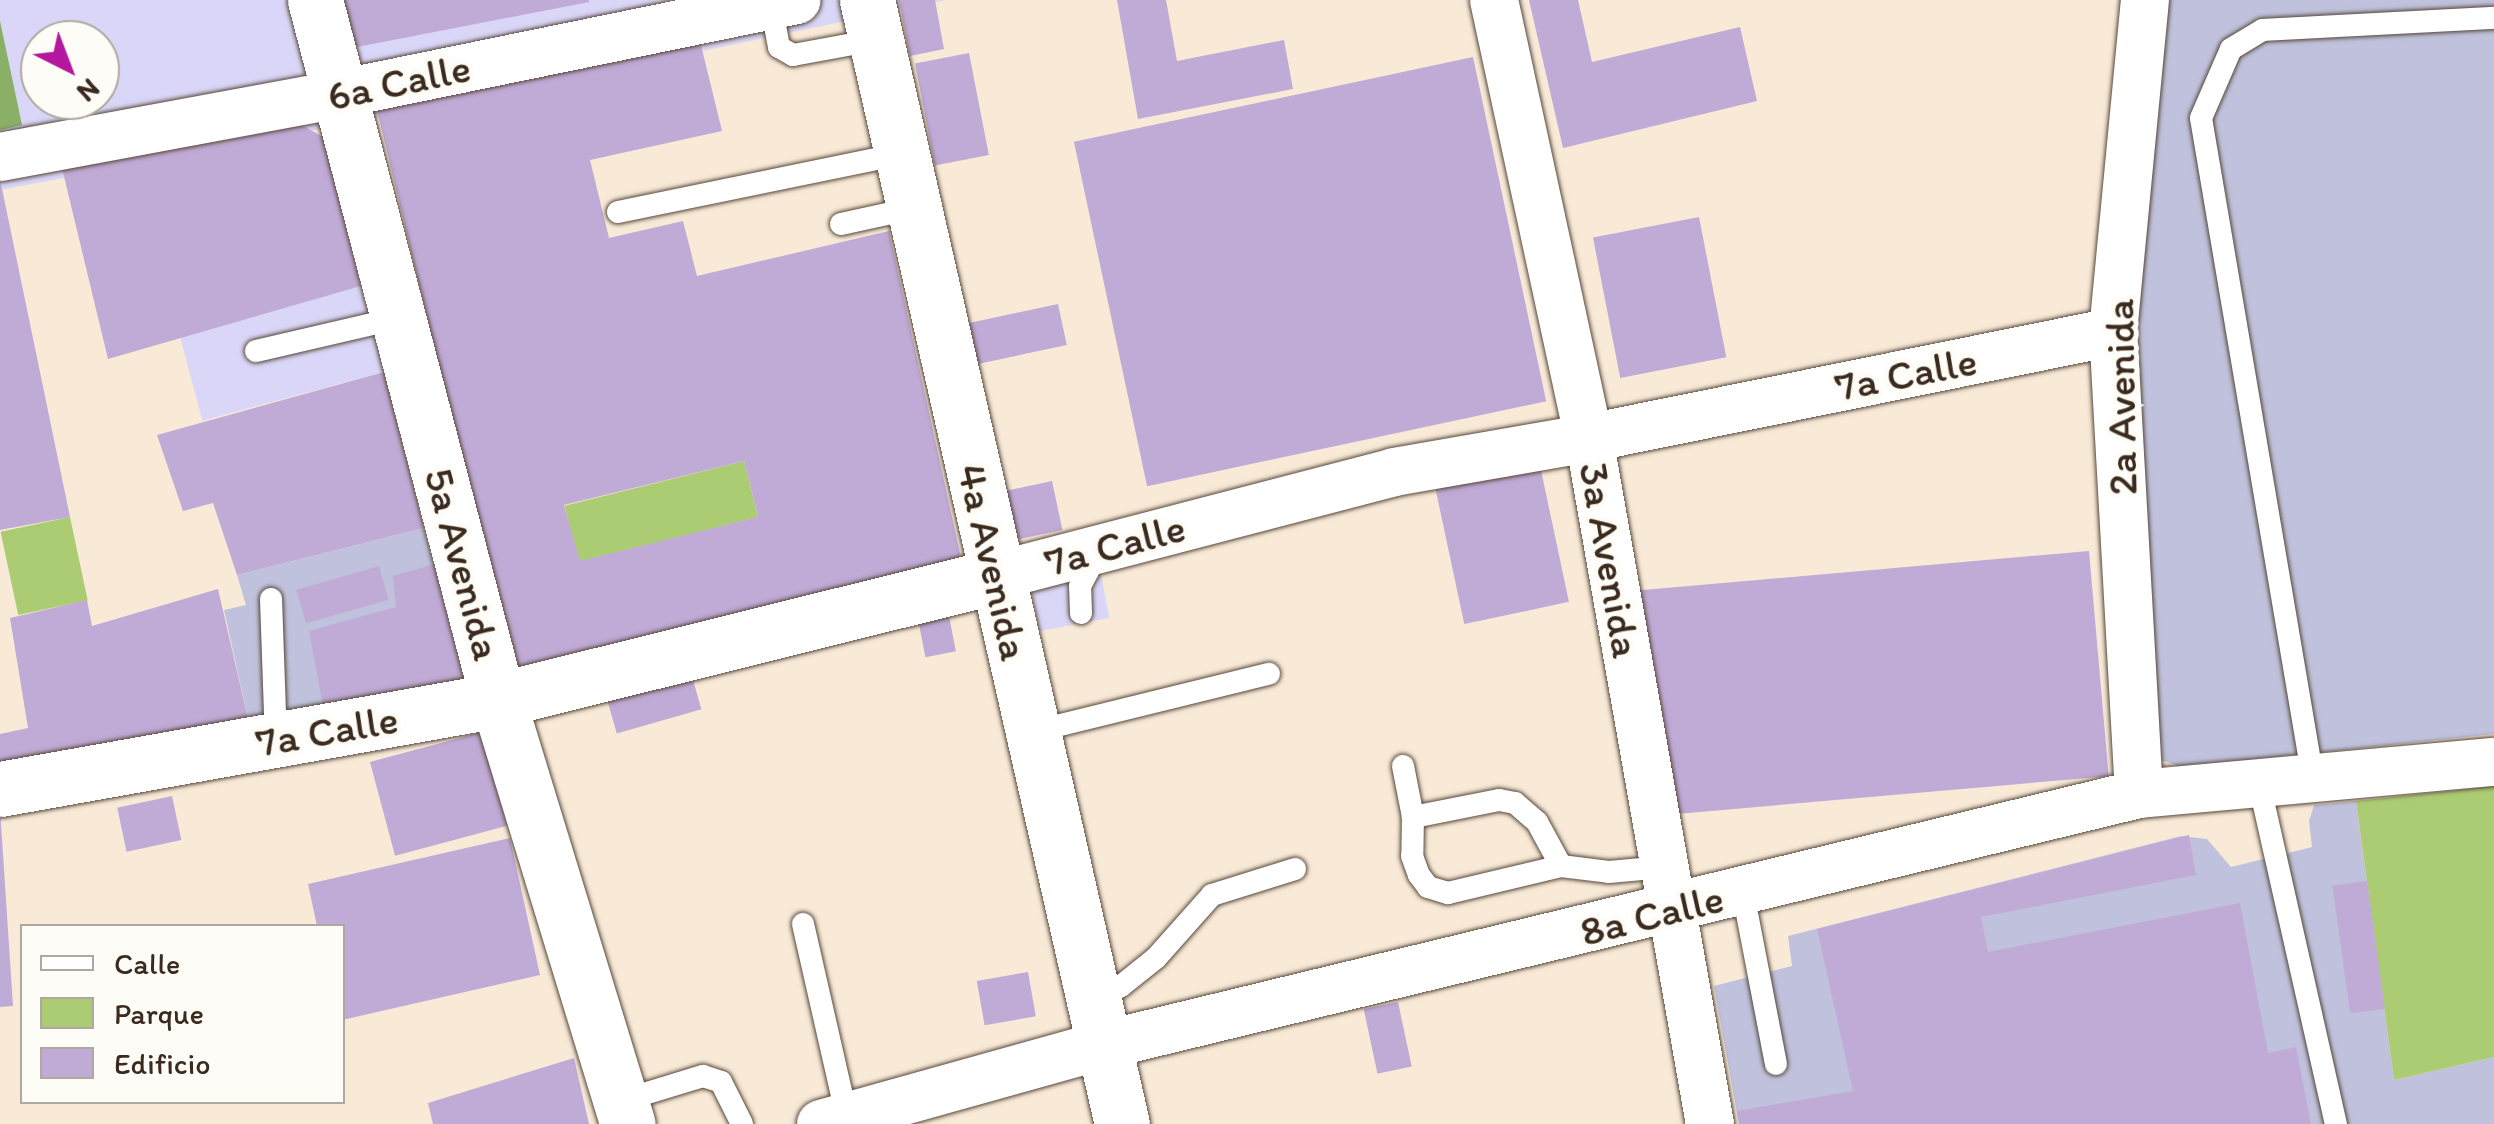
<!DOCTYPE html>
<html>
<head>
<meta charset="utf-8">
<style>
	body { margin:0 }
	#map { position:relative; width:2494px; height:1124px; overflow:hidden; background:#f8ead7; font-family:Itim,sans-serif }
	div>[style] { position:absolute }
	.built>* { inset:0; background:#dad6f7; transform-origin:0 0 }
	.industrial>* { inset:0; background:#c0c2dd }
	.green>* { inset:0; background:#accc74; transform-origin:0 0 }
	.forest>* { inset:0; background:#89b066 }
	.building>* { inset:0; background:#c0aad6; transform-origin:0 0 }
	.roads { filter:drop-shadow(0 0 2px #57473a) drop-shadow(0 0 2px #57473a) }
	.service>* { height:22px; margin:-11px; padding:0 11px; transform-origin:11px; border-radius:11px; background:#fff }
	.minor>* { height:48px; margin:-24px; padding:0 24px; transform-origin:24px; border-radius:24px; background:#fff }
	.secondary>* { height:55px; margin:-27.5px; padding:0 27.5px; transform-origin:27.5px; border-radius:27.5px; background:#fff }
	.primary>* { height:55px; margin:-27.5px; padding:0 27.5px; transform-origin:27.5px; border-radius:27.5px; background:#fff }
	span { translate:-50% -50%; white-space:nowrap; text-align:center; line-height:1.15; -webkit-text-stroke:10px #fdfcf7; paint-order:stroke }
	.street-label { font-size:42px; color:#3b2a1e }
	.legend { position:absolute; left:20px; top:924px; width:325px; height:180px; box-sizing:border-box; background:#fdfcf7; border:2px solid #afa8a0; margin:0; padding:12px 18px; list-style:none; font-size:30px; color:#3b2a1e }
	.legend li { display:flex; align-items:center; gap:20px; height:50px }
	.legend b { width:50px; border:2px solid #afa8a0 }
	.north { position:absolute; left:20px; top:20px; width:100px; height:100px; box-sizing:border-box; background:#fdfcf7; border:2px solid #afa8a0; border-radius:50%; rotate:138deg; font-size:28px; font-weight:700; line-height:40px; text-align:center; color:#3b2a1e }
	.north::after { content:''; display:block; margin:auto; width:35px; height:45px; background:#b5179e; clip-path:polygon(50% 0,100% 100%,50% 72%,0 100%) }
</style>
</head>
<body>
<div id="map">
	<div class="built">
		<div style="clip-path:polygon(evenodd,0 0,946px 0,401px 114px,0 190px,0 0,40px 40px,100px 40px,100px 100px,40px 100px,40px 40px)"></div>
		<div style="left:361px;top:286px;width:89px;height:188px;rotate:75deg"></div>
		<div style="left:1097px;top:554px;width:65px;height:71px;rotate:79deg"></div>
	</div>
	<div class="industrial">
		<div style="clip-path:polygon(2166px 0,2494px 0,2494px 734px,2285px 756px,2199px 773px,2158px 759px,2138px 329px)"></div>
		<div style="clip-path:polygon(424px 528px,464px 680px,248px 719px,224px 610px,246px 605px,237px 575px)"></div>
		<div style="clip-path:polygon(2356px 801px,2394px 1080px,2494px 1057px,2494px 1124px,1739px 1124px,1714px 986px,1792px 966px,1788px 936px,2181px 836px,2207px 839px,2231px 867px,2312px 847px,2309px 821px,2314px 805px)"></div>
	</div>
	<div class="green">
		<div style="left:744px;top:461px;width:58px;height:185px;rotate:76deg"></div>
		<div style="left:70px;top:517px;width:85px;height:71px;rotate:78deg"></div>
		<div style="clip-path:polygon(2494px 786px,2494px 1057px,2394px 1080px,2356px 801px)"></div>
	</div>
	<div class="forest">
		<div style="clip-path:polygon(0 21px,22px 125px,0 130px)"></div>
	</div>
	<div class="building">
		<div style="clip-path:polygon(340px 0,589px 0,589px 2px,352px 48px)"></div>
		<div style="clip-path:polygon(899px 0,935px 0,944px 49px,910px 56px)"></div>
		<div style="clip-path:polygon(1117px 0,1166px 0,1177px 61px,1284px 40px,1293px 89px,1138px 119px)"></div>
		<div style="clip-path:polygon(1529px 0,1578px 0,1592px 62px,1740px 27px,1757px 101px,1563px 148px)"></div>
		<div style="clip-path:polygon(evenodd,700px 41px,722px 131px,590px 160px,609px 238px,683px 221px,697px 276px,889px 231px,962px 562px,514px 677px,377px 110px,700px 41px,744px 461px,758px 517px,580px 561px,564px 505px,744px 461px)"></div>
		<div style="left:969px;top:53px;width:104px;height:55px;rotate:79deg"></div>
		<div style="left:1473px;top:57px;width:352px;height:408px;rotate:78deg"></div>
		<div style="clip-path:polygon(300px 124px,323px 137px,361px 286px,108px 359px,62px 168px)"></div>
		<div style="clip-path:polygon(0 179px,70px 517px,0 530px)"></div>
		<div style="left:1699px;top:217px;width:143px;height:108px;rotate:79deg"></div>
		<div style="left:1058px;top:304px;width:42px;height:91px;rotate:78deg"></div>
		<div style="clip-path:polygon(384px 372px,424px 528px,237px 575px,213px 503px,183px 511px,157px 435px)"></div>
		<div style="left:1539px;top:461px;width:144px;height:107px;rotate:78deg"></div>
		<div style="left:1052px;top:481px;width:50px;height:48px;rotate:78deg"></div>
		<div style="left:2089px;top:551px;width:226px;height:471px;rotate:85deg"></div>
		<div style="clip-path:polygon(434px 564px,464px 680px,323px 706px,309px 631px,396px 607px,393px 576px)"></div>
		<div style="left:379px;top:566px;width:35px;height:86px;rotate:74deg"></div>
		<div style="clip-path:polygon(218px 589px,248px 719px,0 765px,0 734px,28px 728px,10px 618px,87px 600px,92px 626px)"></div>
		<div style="left:949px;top:616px;width:36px;height:31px;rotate:79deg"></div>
		<div style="left:689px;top:666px;width:45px;height:88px;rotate:74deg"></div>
		<div style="left:482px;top:732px;width:97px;height:116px;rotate:75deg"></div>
		<div style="left:172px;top:796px;width:45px;height:56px;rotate:78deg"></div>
		<div style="clip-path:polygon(0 809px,13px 1006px,0 1007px)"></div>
		<div style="clip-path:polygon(2189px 835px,2196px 875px,1981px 917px,1988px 952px,2240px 903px,2268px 1053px,2296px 1047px,2311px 1124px,1739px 1124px,1737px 1111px,1853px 1091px,1817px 929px)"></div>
		<div style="clip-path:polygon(510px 838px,540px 975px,342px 1020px,342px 926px,317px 926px,308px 884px)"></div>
		<div style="left:2367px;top:881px;width:129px;height:35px;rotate:82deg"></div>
		<div style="left:1028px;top:972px;width:45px;height:52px;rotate:80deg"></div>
		<div style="left:1398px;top:1002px;width:66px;height:35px;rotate:78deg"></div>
		<div style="clip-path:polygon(574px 1058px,589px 1124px,433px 1124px,428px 1103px)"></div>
	</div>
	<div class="roads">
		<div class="service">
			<div style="left:771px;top:5px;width:43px;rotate:79.2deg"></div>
			<div style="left:779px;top:47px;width:16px;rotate:30deg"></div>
			<div style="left:793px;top:55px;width:83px;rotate:-10.4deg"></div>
			<div style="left:618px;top:212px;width:289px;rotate:-11.6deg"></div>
			<div style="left:841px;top:224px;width:75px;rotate:-12.4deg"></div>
			<div style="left:256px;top:351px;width:146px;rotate:-13.1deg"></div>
			<div style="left:271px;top:599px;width:141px;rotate:88deg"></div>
			<div style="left:1081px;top:613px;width:27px;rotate:-92deg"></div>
			<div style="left:1080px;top:586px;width:17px;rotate:-62deg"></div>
			<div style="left:1088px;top:571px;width:20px;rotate:-84deg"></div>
			<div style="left:1032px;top:732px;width:244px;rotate:-13.8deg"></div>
			<div style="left:1403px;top:766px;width:52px;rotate:78.9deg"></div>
			<div style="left:2313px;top:779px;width:670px;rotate:-99.62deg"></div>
			<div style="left:2201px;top:118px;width:75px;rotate:-66.5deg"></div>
			<div style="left:2231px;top:49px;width:37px;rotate:-31deg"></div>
			<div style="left:2263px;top:30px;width:231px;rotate:-3deg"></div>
			<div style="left:2259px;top:783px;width:350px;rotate:77.3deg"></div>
			<div style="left:1561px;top:866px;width:50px;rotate:-118.6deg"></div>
			<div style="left:1537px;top:822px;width:29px;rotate:-139deg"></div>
			<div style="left:1515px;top:803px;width:16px;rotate:-169deg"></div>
			<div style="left:1499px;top:800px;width:88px;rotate:168.8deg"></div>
			<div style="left:1413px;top:817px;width:39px;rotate:91deg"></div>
			<div style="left:1412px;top:856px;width:20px;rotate:70deg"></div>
			<div style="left:1419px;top:875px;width:15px;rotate:53deg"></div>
			<div style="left:1428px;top:887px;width:21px;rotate:17deg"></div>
			<div style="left:1448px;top:893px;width:116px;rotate:-13.4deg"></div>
			<div style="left:1561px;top:866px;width:48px;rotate:7.1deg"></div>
			<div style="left:1609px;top:872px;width:55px;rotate:-5.2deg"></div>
			<div style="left:1743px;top:893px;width:174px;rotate:79.1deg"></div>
			<div style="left:803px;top:924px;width:198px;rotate:77.2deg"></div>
			<div style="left:1094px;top:1001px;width:31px;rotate:-29deg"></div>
			<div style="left:1121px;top:986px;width:45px;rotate:-38.7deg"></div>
			<div style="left:1156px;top:958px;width:84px;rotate:-48.4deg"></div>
			<div style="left:1212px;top:895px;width:87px;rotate:-17.4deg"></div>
			<div style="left:621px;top:1101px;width:86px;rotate:-17deg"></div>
			<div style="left:703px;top:1076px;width:19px;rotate:18deg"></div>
			<div style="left:721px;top:1082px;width:47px;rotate:63.4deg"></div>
		</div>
		<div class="minor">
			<div style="left:1494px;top:0;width:448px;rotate:77.8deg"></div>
			<div style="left:1589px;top:438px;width:697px;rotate:80deg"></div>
			<div style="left:0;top:157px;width:345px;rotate:-10.5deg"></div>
			<div style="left:339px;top:94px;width:467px;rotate:-11.6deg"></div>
			<div style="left:996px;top:576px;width:411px;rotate:-14.6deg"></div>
			<div style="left:1394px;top:472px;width:198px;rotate:-9.9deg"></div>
			<div style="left:1589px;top:438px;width:535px;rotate:-11.44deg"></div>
			<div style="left:2139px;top:794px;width:463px;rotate:-93.2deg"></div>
			<div style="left:2113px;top:332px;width:334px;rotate:-84.5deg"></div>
			<div style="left:821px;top:1124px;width:294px;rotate:-15.6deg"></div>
			<div style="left:1104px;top:1045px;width:1065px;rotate:-13.63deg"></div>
			<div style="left:2139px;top:794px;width:356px;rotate:-5.2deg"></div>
		</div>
		<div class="secondary">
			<div style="left:0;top:789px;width:506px;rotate:-10.13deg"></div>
			<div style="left:498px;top:700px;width:513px;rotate:-13.98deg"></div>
		</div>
		<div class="primary">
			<div style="left:315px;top:0;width:724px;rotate:75.35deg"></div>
			<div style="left:498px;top:700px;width:443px;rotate:73deg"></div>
			<div style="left:867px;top:0;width:1153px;rotate:77.22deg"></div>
		</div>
	</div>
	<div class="street-label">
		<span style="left:399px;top:82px;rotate:-12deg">6a Calle</span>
		<span style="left:1906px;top:374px;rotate:-11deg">7a Calle</span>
		<span style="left:2121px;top:397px;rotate:-91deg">2a Avenida</span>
		<span style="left:1115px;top:545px;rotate:-15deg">7a Calle</span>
		<span style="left:1610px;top:560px;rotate:80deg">3a Avenida</span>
		<span style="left:993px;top:562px;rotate:77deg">4a Avenida</span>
		<span style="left:463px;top:564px;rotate:75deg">5a Avenida</span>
		<span style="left:327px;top:731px;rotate:-10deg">7a Calle</span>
		<span style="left:1652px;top:915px;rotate:-14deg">8a Calle</span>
	</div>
	<ul class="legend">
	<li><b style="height:12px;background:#fff"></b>Calle</li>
	<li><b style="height:28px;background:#accc74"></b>Parque</li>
	<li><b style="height:28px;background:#c0aad6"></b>Edificio</li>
	</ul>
	<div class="north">N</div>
</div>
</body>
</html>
